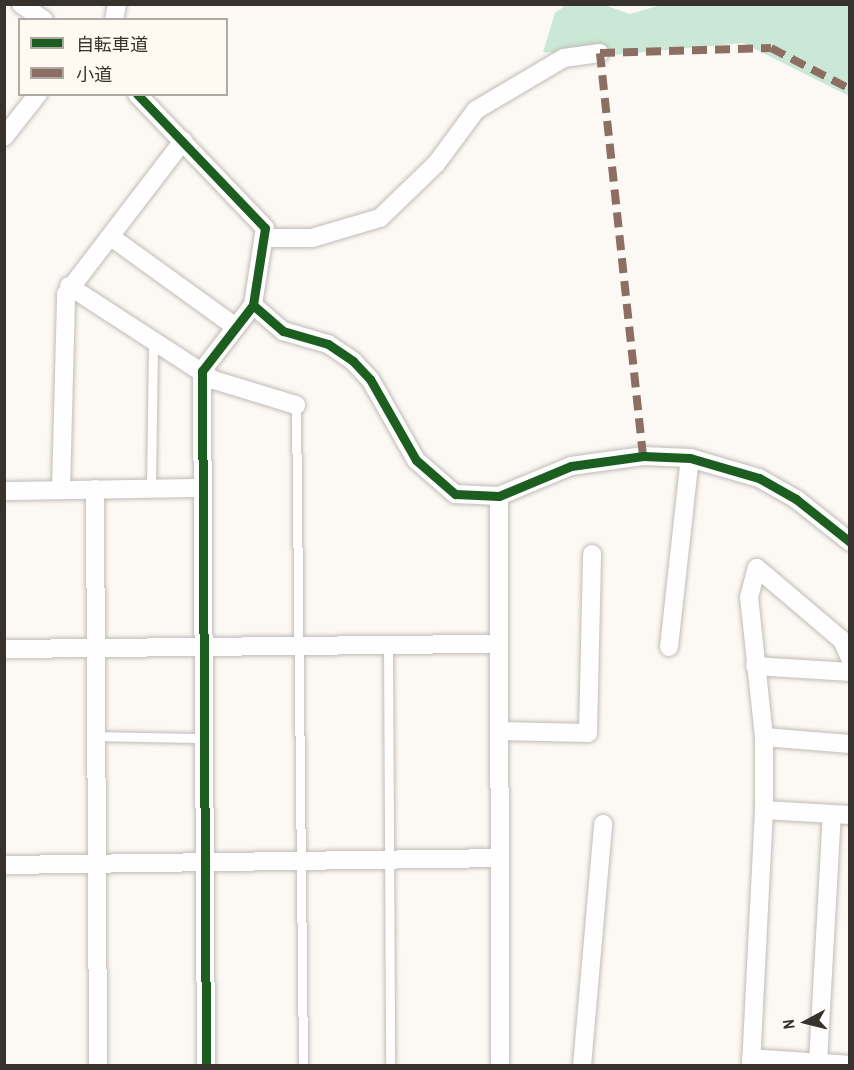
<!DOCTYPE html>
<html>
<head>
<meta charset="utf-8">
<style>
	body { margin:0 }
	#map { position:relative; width:854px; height:1070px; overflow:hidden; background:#fcf9f5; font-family:"Archivo Narrow","Noto Sans JP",sans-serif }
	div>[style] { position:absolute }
	.green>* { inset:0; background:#cae8d5 }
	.roads { filter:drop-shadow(0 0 2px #c0bbb6) drop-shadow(0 0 2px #c0bbb6) }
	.service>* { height:9px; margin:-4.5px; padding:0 4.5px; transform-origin:4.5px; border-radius:4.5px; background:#fffefe }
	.minor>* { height:18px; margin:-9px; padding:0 9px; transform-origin:9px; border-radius:9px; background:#fffefe }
	.quiet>* { height:8px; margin-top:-4px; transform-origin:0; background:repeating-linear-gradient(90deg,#8d6e63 0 15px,transparent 0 23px) }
	.cycleway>* { height:9px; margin:-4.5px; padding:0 4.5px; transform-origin:4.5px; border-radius:4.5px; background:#1b5e20 }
	span { translate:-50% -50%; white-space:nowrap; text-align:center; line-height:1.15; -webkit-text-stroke:5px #fff9f2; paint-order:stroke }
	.frame { position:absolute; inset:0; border:6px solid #38322c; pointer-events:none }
	.legend { position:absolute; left:18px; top:18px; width:210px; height:78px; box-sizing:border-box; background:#fff9f2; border:2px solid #afa9a3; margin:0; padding:8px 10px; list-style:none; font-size:18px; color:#38322c }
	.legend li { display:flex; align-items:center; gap:12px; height:30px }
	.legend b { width:30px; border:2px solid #afa9a3 }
	.north { position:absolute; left:776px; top:992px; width:60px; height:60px; -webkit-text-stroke:4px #fff9f2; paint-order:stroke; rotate:263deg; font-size:16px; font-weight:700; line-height:24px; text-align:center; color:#38322c }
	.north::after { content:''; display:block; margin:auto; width:21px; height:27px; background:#38322c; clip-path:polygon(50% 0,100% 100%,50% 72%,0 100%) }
</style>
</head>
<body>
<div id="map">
	<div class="green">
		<div style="clip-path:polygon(664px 4px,849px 5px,849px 96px,743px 43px,602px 56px,543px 52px,555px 13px,566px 5px,604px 5px,630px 14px)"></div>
	</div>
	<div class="roads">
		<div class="service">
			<div style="left:296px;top:405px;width:661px;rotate:89.39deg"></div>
			<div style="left:151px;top:488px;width:147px;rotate:-89.2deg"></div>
			<div style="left:388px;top:644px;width:422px;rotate:89.7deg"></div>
			<div style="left:96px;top:736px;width:108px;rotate:1.1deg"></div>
		</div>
		<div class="minor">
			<div style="left:21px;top:4px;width:28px;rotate:35deg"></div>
			<div style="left:114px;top:20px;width:16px;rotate:-79deg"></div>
			<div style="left:137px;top:94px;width:185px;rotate:46.3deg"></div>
			<div style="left:265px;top:228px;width:78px;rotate:98.9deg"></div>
			<div style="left:253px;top:305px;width:40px;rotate:41deg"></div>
			<div style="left:283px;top:331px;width:47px;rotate:16.1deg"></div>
			<div style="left:328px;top:344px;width:30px;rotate:34deg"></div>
			<div style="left:353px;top:361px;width:25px;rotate:47deg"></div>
			<div style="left:370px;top:379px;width:93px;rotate:60.4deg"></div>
			<div style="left:416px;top:460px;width:52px;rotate:41.1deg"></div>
			<div style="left:455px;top:494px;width:44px;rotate:2.6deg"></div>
			<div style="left:499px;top:496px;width:78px;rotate:-22.6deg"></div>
			<div style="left:571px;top:466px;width:73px;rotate:-7.9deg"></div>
			<div style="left:643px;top:456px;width:47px;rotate:2.4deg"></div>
			<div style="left:690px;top:458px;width:72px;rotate:16.2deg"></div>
			<div style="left:759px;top:478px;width:43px;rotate:29.6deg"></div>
			<div style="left:796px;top:499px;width:69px;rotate:38.5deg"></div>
			<div style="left:4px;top:137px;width:55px;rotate:-51.7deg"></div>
			<div style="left:111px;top:237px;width:154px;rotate:35.8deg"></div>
			<div style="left:267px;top:238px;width:45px"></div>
			<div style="left:312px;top:238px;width:71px;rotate:-16.4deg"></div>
			<div style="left:380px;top:218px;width:78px;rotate:-44deg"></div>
			<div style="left:436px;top:164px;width:67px;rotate:-53.5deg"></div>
			<div style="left:476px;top:110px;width:102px;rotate:-30.6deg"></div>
			<div style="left:564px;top:58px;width:36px;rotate:-8deg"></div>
			<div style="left:69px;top:286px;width:173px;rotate:33deg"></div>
			<div style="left:214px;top:380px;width:86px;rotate:17deg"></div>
			<div style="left:95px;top:489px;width:577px;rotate:89.7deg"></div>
			<div style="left:61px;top:490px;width:196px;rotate:-88.5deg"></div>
			<div style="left:66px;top:294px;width:193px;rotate:-52.6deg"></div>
			<div style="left:4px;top:491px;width:198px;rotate:-0.9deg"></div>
			<div style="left:499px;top:496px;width:570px;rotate:89.9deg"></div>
			<div style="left:669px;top:647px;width:190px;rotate:-83.7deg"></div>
			<div style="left:4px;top:649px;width:495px;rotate:-0.6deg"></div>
			<div style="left:755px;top:666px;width:95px;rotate:3.6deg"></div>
			<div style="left:499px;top:731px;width:89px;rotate:1.3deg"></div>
			<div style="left:588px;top:733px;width:179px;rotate:-88.7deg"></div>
			<div style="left:764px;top:737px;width:86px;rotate:4.7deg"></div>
			<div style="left:764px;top:810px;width:86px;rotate:3.3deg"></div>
			<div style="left:4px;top:865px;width:495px;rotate:-0.8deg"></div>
			<div style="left:751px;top:1058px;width:99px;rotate:4deg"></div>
			<div style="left:818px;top:1062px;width:248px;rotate:-86.8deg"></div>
			<div style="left:206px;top:1066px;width:695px;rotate:-90.33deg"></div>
			<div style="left:202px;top:371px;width:83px;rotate:-52.3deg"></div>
			<div style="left:582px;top:1066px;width:243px;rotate:-85deg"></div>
			<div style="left:751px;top:1066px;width:256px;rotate:-87.1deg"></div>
			<div style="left:764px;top:810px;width:73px;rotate:-90deg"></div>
			<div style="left:764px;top:737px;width:141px;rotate:-96.1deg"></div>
			<div style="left:749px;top:597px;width:30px;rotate:-75deg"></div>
			<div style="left:757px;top:568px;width:111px;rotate:40.3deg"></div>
			<div style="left:842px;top:640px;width:20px;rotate:66deg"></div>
		</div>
	</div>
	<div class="quiet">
		<div style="left:643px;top:456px;width:405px;rotate:-96.1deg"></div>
		<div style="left:600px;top:53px;width:171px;rotate:-1.7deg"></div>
		<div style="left:771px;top:48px;width:89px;rotate:27.4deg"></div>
	</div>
	<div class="cycleway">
		<div style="left:137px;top:94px;width:185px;rotate:46.3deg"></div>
		<div style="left:265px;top:228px;width:78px;rotate:98.9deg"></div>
		<div style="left:253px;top:305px;width:40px;rotate:41deg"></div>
		<div style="left:283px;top:331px;width:47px;rotate:16.1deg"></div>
		<div style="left:328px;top:344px;width:30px;rotate:34deg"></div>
		<div style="left:353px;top:361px;width:25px;rotate:47deg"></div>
		<div style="left:370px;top:379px;width:93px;rotate:60.4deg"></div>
		<div style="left:416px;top:460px;width:52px;rotate:41.1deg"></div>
		<div style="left:455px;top:494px;width:44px;rotate:2.6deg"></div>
		<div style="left:499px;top:496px;width:78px;rotate:-22.6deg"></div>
		<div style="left:571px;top:466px;width:73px;rotate:-7.9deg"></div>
		<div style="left:643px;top:456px;width:47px;rotate:2.4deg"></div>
		<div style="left:690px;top:458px;width:72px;rotate:16.2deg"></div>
		<div style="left:759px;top:478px;width:43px;rotate:29.6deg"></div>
		<div style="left:796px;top:499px;width:69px;rotate:38.5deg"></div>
		<div style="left:206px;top:1066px;width:695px;rotate:-90.33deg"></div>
		<div style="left:202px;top:371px;width:83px;rotate:-52.3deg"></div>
	</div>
	<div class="frame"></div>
	<ul class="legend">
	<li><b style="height:8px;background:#1b5e20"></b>自転車道</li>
	<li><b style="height:8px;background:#8d6e63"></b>小道</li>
	</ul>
	<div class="north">N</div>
</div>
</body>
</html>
